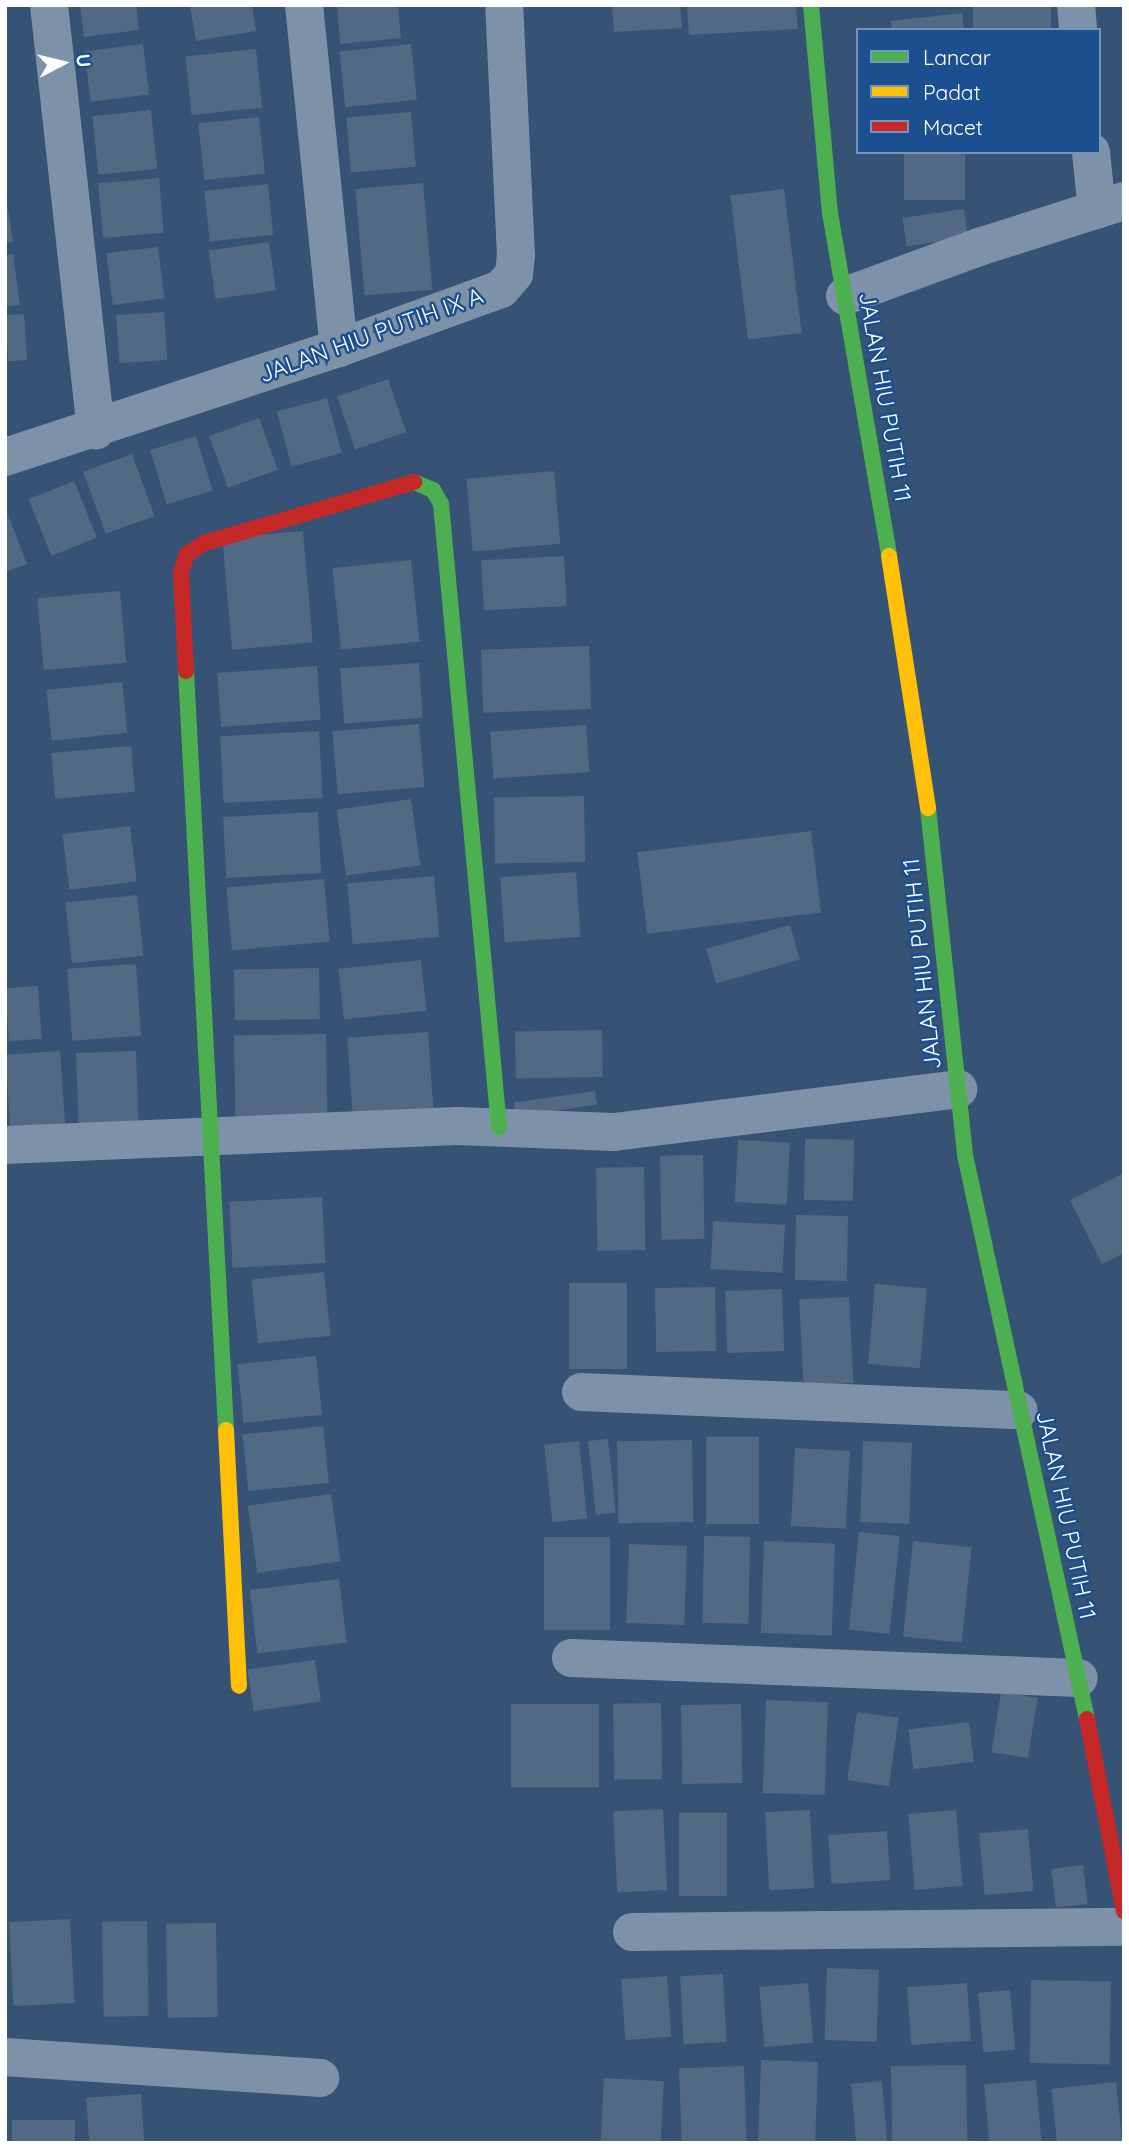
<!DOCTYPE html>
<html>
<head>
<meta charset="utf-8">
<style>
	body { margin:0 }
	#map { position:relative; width:1129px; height:2148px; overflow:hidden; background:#365274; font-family:Quicksand,sans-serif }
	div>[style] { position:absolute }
	.building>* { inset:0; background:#526984; transform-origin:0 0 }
	.street>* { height:38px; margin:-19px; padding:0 19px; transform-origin:19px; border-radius:19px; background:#7d92a8 }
	.fast>* { height:16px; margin:-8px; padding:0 8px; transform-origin:8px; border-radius:8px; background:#4caf50 }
	.slow>* { height:16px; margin:-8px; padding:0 8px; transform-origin:8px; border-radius:8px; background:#ffc107 }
	.jam>* { height:16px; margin:-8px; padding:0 8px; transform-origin:8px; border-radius:8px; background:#c62828 }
	span { translate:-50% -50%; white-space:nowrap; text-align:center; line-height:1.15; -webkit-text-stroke:5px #1b4f8f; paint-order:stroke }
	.street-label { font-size:23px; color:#fff }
	.frame { position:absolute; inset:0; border:7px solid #fff; pointer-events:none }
	.legend { position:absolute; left:856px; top:28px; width:245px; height:126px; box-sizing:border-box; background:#1b4f8f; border:2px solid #7695bc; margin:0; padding:9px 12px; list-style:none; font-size:21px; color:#fff }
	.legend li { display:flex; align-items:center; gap:14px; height:35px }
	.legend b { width:35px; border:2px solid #7695bc }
	.north { position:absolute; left:28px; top:28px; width:70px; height:70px; -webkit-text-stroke:5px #1b4f8f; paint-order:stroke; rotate:83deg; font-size:19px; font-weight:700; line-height:28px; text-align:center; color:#fff }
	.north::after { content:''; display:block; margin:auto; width:24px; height:32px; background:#fff; clip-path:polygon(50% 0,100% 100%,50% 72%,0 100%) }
</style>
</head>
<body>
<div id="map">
	<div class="building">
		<div style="clip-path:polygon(80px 5px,136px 5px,139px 30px,84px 37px)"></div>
		<div style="clip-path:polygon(190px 5px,252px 5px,256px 31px,196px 41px)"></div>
		<div style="clip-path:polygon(337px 5px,398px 5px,401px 38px,340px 44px)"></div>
		<div style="clip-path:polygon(612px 5px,680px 5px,682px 28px,614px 32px)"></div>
		<div style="clip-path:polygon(687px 5px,796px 5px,798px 29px,689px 35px)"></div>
		<div style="left:973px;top:5px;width:78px;height:25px"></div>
		<div style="clip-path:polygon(962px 13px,964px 30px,892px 30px,891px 21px)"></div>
		<div style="left:143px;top:44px;width:51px;height:59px;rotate:83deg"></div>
		<div style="left:411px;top:44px;width:56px;height:72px;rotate:84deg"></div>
		<div style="left:256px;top:49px;width:59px;height:71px;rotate:84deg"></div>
		<div style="left:151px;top:110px;width:59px;height:59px;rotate:84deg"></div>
		<div style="left:411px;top:112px;width:55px;height:65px;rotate:85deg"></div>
		<div style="left:259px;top:117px;width:57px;height:61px;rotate:84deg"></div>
		<div style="left:904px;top:152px;width:61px;height:48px"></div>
		<div style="left:159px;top:178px;width:55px;height:61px;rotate:85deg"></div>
		<div style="left:423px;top:183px;width:107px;height:68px;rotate:85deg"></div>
		<div style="left:268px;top:184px;width:51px;height:64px;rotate:84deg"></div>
		<div style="left:784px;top:189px;width:145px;height:54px;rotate:83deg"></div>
		<div style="clip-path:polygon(5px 190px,13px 242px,5px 242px)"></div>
		<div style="left:964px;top:209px;width:29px;height:62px;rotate:82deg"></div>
		<div style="left:269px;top:242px;width:49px;height:61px;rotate:82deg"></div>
		<div style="left:158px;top:247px;width:52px;height:52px;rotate:83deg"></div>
		<div style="clip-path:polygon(13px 254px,20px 305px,5px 307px,5px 255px)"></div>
		<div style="left:164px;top:312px;width:48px;height:48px;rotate:86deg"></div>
		<div style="left:24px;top:314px;width:46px;height:19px;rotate:86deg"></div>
		<div style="left:388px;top:379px;width:56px;height:54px;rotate:71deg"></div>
		<div style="left:327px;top:398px;width:57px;height:52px;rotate:75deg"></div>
		<div style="left:259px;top:418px;width:55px;height:53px;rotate:70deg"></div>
		<div style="left:196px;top:436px;width:57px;height:48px;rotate:73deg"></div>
		<div style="left:132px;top:454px;width:66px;height:52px;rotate:70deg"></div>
		<div style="left:554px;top:471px;width:73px;height:88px;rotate:85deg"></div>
		<div style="left:74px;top:481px;width:61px;height:49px;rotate:68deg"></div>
		<div style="clip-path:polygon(5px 507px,27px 564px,5px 572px)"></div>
		<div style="left:303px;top:531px;width:112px;height:81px;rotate:85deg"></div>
		<div style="left:564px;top:556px;width:50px;height:83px;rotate:87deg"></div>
		<div style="left:411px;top:560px;width:82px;height:79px;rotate:84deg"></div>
		<div style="left:120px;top:591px;width:72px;height:83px;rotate:85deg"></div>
		<div style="left:589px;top:646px;width:63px;height:108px;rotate:88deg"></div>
		<div style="left:419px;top:663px;width:55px;height:79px;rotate:86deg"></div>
		<div style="left:317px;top:666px;width:54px;height:100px;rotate:86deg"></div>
		<div style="left:122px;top:682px;width:51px;height:76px;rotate:84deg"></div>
		<div style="left:419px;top:724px;width:63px;height:87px;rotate:85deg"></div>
		<div style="left:586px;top:725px;width:47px;height:96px;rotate:86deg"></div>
		<div style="left:319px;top:731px;width:67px;height:99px;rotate:87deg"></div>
		<div style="left:131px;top:746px;width:46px;height:80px;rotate:85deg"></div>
		<div style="left:584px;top:796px;width:66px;height:90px;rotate:89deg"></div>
		<div style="left:411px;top:799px;width:67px;height:75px;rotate:82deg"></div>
		<div style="left:318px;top:812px;width:61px;height:95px;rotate:87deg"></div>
		<div style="left:130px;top:826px;width:56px;height:68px;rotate:83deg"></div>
		<div style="left:811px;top:831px;width:82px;height:175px;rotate:83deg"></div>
		<div style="left:576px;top:872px;width:65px;height:76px;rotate:86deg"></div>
		<div style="left:434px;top:876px;width:61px;height:87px;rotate:85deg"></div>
		<div style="left:324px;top:879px;width:63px;height:98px;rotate:85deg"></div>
		<div style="left:137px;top:895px;width:61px;height:72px;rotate:84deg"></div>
		<div style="left:790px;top:925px;width:36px;height:87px;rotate:74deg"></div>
		<div style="left:421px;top:960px;width:51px;height:83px;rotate:84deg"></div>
		<div style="left:136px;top:964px;width:72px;height:69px;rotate:86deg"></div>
		<div style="left:319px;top:968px;width:51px;height:85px;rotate:89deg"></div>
		<div style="left:38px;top:986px;width:53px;height:33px;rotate:86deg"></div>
		<div style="left:602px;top:1030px;width:47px;height:87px;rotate:89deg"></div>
		<div style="left:428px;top:1032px;width:81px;height:81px;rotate:86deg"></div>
		<div style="left:326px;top:1034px;width:84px;height:92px;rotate:89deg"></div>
		<div style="left:60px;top:1051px;width:77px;height:55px;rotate:86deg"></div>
		<div style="left:136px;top:1051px;width:71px;height:60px;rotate:88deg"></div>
		<div style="left:595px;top:1091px;width:14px;height:82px;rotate:82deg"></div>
		<div style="left:805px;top:1139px;width:49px;height:61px;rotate:1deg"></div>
		<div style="left:738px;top:1140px;width:52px;height:62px;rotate:3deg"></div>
		<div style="left:703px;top:1155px;width:84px;height:43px;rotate:89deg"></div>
		<div style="left:644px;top:1167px;width:83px;height:48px;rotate:89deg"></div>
		<div style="clip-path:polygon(1124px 1173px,1124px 1253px,1102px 1264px,1070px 1200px)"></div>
		<div style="left:322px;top:1197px;width:66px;height:93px;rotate:87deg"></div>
		<div style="left:796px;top:1215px;width:52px;height:65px;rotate:1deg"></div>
		<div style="left:713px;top:1221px;width:72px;height:48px;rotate:3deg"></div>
		<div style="left:324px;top:1272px;width:64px;height:73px;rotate:84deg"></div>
		<div style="left:569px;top:1283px;width:58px;height:86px"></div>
		<div style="left:875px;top:1284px;width:52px;height:80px;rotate:5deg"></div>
		<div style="left:715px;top:1287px;width:64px;height:60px;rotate:89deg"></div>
		<div style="left:782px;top:1289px;width:62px;height:57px;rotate:88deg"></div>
		<div style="left:849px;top:1297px;width:86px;height:50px;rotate:87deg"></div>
		<div style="left:316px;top:1356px;width:59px;height:79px;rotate:84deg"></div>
		<div style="left:323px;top:1426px;width:57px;height:81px;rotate:84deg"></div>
		<div style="left:706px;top:1437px;width:53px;height:87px"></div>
		<div style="left:608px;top:1439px;width:74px;height:20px;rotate:84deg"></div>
		<div style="left:692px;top:1440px;width:82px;height:75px;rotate:89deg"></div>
		<div style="left:579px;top:1441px;width:78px;height:35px;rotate:84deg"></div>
		<div style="left:863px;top:1441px;width:49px;height:81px;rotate:2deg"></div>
		<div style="left:795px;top:1448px;width:55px;height:78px;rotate:3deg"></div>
		<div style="left:331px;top:1494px;width:68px;height:84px;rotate:82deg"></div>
		<div style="left:859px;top:1532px;width:41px;height:98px;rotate:6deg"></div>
		<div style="left:704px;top:1536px;width:46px;height:87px;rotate:1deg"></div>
		<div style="left:544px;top:1537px;width:66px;height:93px"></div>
		<div style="left:764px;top:1541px;width:71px;height:92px;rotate:2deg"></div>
		<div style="left:913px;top:1541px;width:59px;height:96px;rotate:6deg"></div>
		<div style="left:629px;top:1544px;width:58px;height:79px;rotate:2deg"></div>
		<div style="left:339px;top:1579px;width:64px;height:90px;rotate:83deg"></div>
		<div style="left:315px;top:1660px;width:42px;height:68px;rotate:82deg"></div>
		<div style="left:1001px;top:1692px;width:37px;height:61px;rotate:9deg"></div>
		<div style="left:766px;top:1700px;width:62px;height:93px;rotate:2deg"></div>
		<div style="left:661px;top:1703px;width:76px;height:48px;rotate:89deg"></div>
		<div style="left:511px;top:1704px;width:88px;height:83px"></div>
		<div style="left:741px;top:1704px;width:79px;height:60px;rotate:89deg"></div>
		<div style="left:857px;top:1712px;width:42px;height:69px;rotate:8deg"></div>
		<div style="left:969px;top:1722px;width:40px;height:61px;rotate:83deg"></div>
		<div style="left:663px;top:1809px;width:81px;height:50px;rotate:87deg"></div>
		<div style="left:810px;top:1810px;width:78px;height:45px;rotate:87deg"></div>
		<div style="left:956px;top:1810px;width:76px;height:48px;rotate:85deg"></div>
		<div style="left:679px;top:1813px;width:48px;height:83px"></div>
		<div style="left:1028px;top:1829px;width:62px;height:49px;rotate:85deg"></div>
		<div style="left:887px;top:1831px;width:49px;height:59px;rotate:86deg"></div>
		<div style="left:1083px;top:1865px;width:39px;height:32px;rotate:83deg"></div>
		<div style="left:70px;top:1919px;width:84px;height:61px;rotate:87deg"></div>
		<div style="left:147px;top:1921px;width:95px;height:45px;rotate:89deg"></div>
		<div style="left:216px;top:1923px;width:94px;height:50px;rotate:89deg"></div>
		<div style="left:827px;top:1968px;width:52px;height:72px;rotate:2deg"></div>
		<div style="left:723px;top:1974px;width:68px;height:43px;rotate:87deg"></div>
		<div style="left:667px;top:1976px;width:61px;height:46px;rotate:86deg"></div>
		<div style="left:1031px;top:1980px;width:80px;height:83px;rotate:1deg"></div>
		<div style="left:808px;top:1983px;width:60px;height:49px;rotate:85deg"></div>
		<div style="left:967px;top:1983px;width:58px;height:60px;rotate:86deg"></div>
		<div style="left:1010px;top:1990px;width:60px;height:32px;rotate:85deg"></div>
		<div style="left:761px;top:2060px;width:57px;height:83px;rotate:2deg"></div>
		<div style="left:966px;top:2065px;width:78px;height:75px;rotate:89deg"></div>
		<div style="left:744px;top:2066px;width:77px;height:65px;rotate:88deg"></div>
		<div style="left:604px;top:2078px;width:60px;height:65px;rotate:3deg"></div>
		<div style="left:1036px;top:2080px;width:63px;height:52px;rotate:85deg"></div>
		<div style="left:882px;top:2081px;width:62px;height:31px;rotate:85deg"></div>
		<div style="left:1116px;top:2082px;width:61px;height:65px;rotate:84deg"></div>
		<div style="left:141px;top:2094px;width:49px;height:55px;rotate:86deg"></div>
		<div style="left:12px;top:2120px;width:63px;height:23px"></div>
	</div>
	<div class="street">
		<div style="left:49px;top:5px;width:428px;rotate:83.7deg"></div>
		<div style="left:304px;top:5px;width:345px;rotate:84.2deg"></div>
		<div style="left:1076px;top:5px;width:25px;rotate:85deg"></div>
		<div style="left:1091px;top:152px;width:58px;rotate:84.1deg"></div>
		<div style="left:845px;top:296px;width:146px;rotate:-20.1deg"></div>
		<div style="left:982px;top:246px;width:149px;rotate:-17.6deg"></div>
		<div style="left:5px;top:457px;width:351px;rotate:-18.1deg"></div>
		<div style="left:339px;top:348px;width:172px;rotate:-20deg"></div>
		<div style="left:501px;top:289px;width:20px;rotate:-49deg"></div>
		<div style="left:514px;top:274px;width:18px;rotate:-84deg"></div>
		<div style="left:516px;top:256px;width:251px;rotate:-92.7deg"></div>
		<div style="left:5px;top:1145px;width:452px;rotate:-2.4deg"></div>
		<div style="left:457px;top:1126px;width:157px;rotate:2.2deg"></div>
		<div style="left:614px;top:1132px;width:347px;rotate:-7.1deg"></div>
		<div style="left:581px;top:1392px;width:438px;rotate:2.4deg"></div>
		<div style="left:571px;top:1658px;width:508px;rotate:2.25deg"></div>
		<div style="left:632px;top:1932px;width:492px;rotate:-0.6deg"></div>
		<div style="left:5px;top:2057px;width:316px;rotate:3.8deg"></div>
	</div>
	<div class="fast">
		<div style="left:811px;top:5px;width:209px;rotate:84.8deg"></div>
		<div style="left:830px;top:213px;width:348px;rotate:80.2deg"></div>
		<div style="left:414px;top:482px;width:21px;rotate:23deg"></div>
		<div style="left:433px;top:490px;width:16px;rotate:60deg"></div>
		<div style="left:441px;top:504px;width:626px;rotate:84.68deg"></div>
		<div style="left:186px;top:671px;width:760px;rotate:86.98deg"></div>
		<div style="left:928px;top:808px;width:349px;rotate:83.9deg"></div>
		<div style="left:965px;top:1155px;width:577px;rotate:77.79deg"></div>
	</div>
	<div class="slow">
		<div style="left:889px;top:556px;width:255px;rotate:81.2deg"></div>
		<div style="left:226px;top:1430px;width:256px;rotate:87.1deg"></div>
	</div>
	<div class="jam">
		<div style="left:186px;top:671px;width:99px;rotate:-92.9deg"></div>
		<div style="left:181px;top:572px;width:19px;rotate:-72deg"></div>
		<div style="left:187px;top:554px;width:20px;rotate:-33deg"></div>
		<div style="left:204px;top:543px;width:219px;rotate:-16.2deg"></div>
		<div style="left:1087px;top:1719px;width:196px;rotate:79.1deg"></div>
	</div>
	<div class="street-label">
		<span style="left:371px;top:335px;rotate:-20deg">JALAN HIU PUTIH IX A</span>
		<span style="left:885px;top:397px;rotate:80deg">JALAN HIU PUTIH 11</span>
		<span style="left:922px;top:964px;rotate:-96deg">JALAN HIU PUTIH 11</span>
		<span style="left:1066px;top:1515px;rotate:78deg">JALAN HIU PUTIH 11</span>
	</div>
	<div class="frame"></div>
	<ul class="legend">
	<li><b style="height:9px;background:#4caf50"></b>Lancar</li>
	<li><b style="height:9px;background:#ffc107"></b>Padat</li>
	<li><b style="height:9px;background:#c62828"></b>Macet</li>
	</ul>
	<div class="north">U</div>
</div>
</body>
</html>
